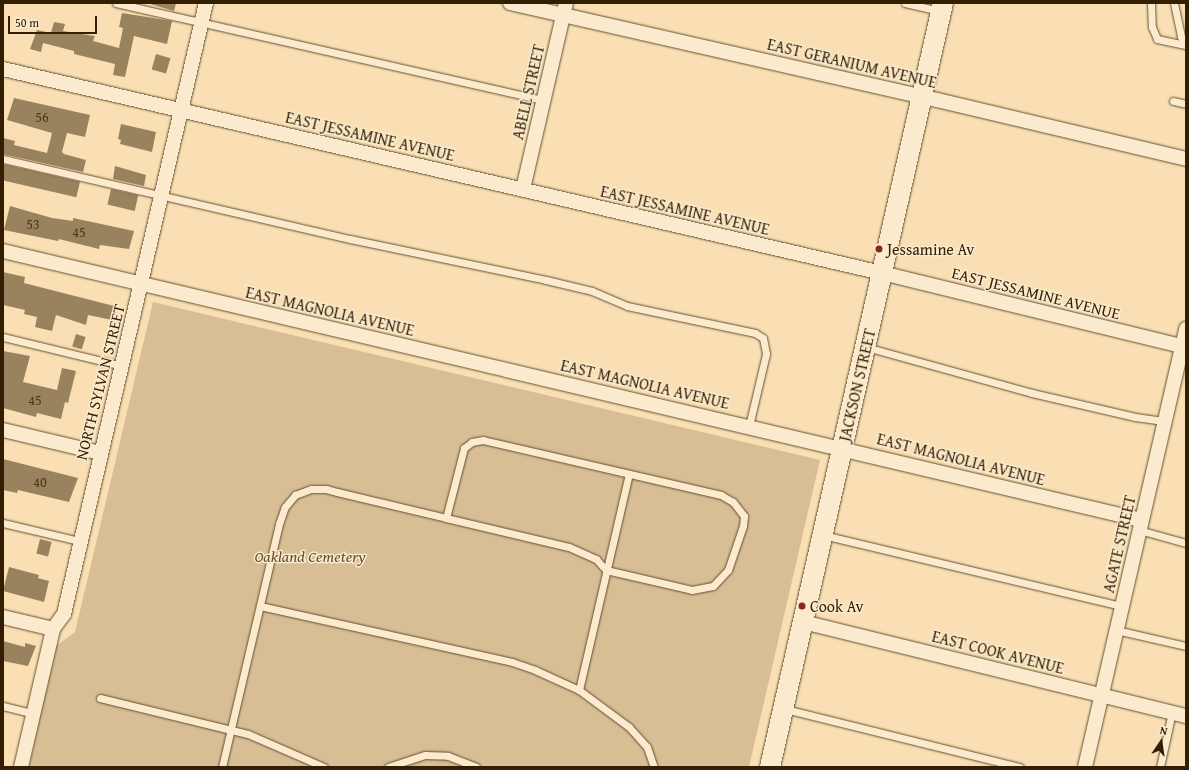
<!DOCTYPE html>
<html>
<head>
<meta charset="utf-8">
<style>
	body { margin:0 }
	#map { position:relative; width:1189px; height:770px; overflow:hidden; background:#f9dfb3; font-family:"Gentium Book Plus",serif }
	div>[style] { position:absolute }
	.green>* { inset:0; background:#d7be95 }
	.building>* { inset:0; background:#99835e; transform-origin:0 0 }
	.roads { filter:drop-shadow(0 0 1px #644f2e) drop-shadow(0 0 1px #644f2e) }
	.lane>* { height:7px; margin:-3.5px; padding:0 3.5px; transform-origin:3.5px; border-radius:3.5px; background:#fbeace }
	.street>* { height:14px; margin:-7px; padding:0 7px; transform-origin:7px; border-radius:7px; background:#fbeace }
	.secondary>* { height:20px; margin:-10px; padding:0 10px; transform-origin:10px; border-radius:10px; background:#fbeace }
	.dots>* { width:11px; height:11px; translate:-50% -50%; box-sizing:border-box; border:2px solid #fbeace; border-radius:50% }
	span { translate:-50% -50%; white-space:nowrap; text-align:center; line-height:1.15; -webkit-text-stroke:3px #fbeace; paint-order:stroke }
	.number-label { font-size:14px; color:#4c3819 }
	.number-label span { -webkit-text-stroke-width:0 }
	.street-label { font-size:16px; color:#321f02 }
	.poi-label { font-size:16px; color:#321f02 }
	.left { translate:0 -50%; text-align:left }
	.park-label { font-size:16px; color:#644f2e; font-style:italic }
	.frame { position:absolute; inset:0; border:4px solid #321f02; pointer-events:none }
	.north { position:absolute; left:1141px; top:722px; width:40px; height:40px; -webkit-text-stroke:3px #fbeace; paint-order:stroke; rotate:13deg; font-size:11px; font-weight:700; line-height:16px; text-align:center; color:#321f02 }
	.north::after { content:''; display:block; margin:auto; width:14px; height:18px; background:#321f02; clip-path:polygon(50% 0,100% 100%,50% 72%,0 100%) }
	.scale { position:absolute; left:8px; top:16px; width:89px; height:18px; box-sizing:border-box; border:2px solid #321f02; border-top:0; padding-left:5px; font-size:12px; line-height:14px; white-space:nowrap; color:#321f02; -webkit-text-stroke:3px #fbeace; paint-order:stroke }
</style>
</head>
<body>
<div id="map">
	<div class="green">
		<div style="clip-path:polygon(153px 302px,820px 460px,749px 767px,29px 767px,56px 646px,75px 632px)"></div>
	</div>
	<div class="building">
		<div style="clip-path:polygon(147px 3px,176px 3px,174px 11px)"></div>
		<div style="clip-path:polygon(122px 13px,172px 21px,167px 44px,134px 36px,125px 77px,113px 75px,115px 64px,74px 54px,74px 51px,43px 43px,41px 52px,30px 49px,37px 30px,51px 33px,54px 22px,65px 24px,63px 31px,95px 36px,93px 41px,119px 48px,123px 28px,119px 27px)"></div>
		<div style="left:156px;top:54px;width:15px;height:16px;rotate:16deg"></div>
		<div style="clip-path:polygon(14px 98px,90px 115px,85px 137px,67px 133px,62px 152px,64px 154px,86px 160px,83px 172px,3px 154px,3px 138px,15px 141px,14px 145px,47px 153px,52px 133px,7px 120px)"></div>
		<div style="clip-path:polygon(121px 124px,156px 132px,152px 152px,120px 144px,121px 140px,118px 139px)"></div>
		<div style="left:3px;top:164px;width:79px;height:16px;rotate:13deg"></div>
		<div style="clip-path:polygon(115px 166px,146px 175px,144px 186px,113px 179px)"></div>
		<div style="left:111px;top:189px;width:28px;height:16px;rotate:13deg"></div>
		<div style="clip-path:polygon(10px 206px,52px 218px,73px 221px,73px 218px,134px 231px,129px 249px,100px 245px,99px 249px,59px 239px,58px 241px,4px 230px)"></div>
		<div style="clip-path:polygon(3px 272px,25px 277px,24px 283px,114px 306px,112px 320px,88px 315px,86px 325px,56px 315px,52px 331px,35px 327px,37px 317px,24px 314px,25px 310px,3px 305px)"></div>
		<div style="left:76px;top:334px;width:10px;height:13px;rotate:17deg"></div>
		<div style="clip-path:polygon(3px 351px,30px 356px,23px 382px,57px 390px,62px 368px,76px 371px,68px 403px,65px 402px,61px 419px,37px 413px,36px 417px,3px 408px)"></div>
		<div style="clip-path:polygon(3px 459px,78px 478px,69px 502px,18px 490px,17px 493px,3px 490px)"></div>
		<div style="left:40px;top:539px;width:12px;height:15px;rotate:14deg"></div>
		<div style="clip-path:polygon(9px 567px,39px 575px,38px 578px,49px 581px,44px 602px,3px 591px)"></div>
		<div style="clip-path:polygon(3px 641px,25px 647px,25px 643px,36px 646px,28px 666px,3px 661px)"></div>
	</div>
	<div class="roads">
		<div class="lane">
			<div style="left:116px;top:3px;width:438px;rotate:12.8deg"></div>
			<div style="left:905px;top:3px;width:36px;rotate:13deg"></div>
			<div style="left:1151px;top:3px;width:24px;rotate:88deg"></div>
			<div style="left:1152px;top:27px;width:13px;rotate:67deg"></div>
			<div style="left:1157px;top:39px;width:30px;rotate:12deg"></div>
			<div style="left:1174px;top:3px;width:35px;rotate:78deg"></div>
			<div style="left:1181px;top:37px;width:8px;rotate:50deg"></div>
			<div style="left:1173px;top:101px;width:13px;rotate:13deg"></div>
			<div style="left:3px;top:159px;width:356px;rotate:13deg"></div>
			<div style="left:350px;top:239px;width:200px;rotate:11.8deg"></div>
			<div style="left:546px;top:280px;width:47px;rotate:13.4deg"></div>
			<div style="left:592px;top:291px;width:38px;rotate:23deg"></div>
			<div style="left:627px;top:306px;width:131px;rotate:11.9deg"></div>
			<div style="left:755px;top:333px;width:9px;rotate:32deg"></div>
			<div style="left:763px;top:338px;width:16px;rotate:79deg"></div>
			<div style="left:766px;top:354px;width:74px;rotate:103.3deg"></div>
			<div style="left:3px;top:337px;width:122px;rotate:13.7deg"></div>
			<div style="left:866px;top:347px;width:172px;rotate:15.5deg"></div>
			<div style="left:1032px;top:393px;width:106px;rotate:13.1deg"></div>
			<div style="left:1135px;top:417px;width:29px;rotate:8deg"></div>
			<div style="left:3px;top:523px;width:79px;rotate:13.2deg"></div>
			<div style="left:1139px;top:530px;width:49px;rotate:15.5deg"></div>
			<div style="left:823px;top:535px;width:307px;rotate:13.4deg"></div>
			<div style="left:260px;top:606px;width:258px;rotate:12.5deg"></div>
			<div style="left:512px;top:662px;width:24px;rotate:19deg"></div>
			<div style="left:535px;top:670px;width:48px;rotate:24.4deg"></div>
			<div style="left:579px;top:690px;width:62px;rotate:36.5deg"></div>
			<div style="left:629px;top:727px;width:27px;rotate:48deg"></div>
			<div style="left:647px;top:747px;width:21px;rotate:71deg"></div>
			<div style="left:1116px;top:630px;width:72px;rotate:12.9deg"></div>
			<div style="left:579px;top:690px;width:222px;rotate:-77deg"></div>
			<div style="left:100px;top:698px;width:152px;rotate:13.7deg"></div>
			<div style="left:248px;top:734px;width:83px;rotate:23.5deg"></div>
			<div style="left:3px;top:706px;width:32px;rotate:14deg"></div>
			<div style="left:785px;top:709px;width:242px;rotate:13.9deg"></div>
			<div style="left:222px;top:767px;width:250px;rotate:-76.8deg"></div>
			<div style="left:279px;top:524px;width:18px;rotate:-71deg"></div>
			<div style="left:285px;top:507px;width:16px;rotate:-50deg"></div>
			<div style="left:295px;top:495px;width:17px;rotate:-21deg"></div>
			<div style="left:311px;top:489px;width:15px"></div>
			<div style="left:326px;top:489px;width:11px;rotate:15deg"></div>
			<div style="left:337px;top:492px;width:112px;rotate:13.4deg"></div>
			<div style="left:446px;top:518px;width:126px;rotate:13.3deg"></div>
			<div style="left:569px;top:547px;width:30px;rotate:24deg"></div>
			<div style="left:596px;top:559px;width:15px;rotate:48deg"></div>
			<div style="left:606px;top:570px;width:88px;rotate:13.1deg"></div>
			<div style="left:692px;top:590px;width:21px;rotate:-11deg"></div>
			<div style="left:713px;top:586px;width:22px;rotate:-47deg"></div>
			<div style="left:728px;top:570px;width:46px;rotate:-71.2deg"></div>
			<div style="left:743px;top:526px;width:10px;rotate:-84deg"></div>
			<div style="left:744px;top:516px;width:18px;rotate:-128deg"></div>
			<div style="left:733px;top:502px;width:14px;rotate:-150deg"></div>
			<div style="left:721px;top:495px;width:244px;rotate:-167deg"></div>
			<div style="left:483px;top:440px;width:11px;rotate:170deg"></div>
			<div style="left:472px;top:442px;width:10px;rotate:143deg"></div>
			<div style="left:464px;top:448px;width:72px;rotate:104.4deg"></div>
			<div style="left:388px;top:767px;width:39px;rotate:-18deg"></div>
			<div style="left:425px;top:755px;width:23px;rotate:2deg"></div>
			<div style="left:448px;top:756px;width:30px;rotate:21deg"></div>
			<div style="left:1160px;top:767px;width:56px;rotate:-77.7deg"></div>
		</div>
		<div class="street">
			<div style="left:510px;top:3px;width:438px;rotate:12.8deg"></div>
			<div style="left:937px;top:100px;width:256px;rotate:13.3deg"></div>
			<div style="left:3px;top:69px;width:902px;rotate:13.07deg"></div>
			<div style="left:882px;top:273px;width:308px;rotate:13.7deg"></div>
			<div style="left:523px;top:189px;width:191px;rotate:-77deg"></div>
			<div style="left:3px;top:251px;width:1169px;rotate:13.3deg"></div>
			<div style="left:3px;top:430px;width:100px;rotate:13.3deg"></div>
			<div style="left:3px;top:617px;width:51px;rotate:13.5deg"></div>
			<div style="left:803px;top:622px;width:394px;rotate:13.8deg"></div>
			<div style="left:21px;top:767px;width:142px;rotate:-76.9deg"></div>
			<div style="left:53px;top:629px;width:19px;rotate:-54deg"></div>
			<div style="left:64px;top:614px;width:627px;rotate:-76.92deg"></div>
			<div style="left:1085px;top:767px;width:450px;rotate:-77deg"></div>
		</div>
		<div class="secondary">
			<div style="left:770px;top:767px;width:783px;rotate:-77.24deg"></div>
		</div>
	</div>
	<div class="dots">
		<div style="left:879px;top:249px;background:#8f2418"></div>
		<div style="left:802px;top:606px;background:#8f2418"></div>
	</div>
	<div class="number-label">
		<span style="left:42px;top:117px">56</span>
		<span style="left:33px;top:224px">53</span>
		<span style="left:79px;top:232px">45</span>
		<span style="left:35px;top:400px">45</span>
		<span style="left:40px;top:482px">40</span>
	</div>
	<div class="street-label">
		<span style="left:852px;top:63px;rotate:13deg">EAST GERANIUM AVENUE</span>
		<span style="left:528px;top:92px;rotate:-77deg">ABELL STREET</span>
		<span style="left:370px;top:136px;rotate:13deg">EAST JESSAMINE AVENUE</span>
		<span style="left:685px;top:210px;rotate:13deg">EAST JESSAMINE AVENUE</span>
		<span style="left:1036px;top:293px;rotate:14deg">EAST JESSAMINE AVENUE</span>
		<span style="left:330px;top:311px;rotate:13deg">EAST MAGNOLIA AVENUE</span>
		<span style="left:100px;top:382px;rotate:-76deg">NORTH SYLVAN STREET</span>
		<span style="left:645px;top:384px;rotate:13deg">EAST MAGNOLIA AVENUE</span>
		<span style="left:857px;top:385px;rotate:-77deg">JACKSON STREET</span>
		<span style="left:961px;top:459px;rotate:14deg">EAST MAGNOLIA AVENUE</span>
		<span style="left:1119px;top:544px;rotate:-77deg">AGATE STREET</span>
		<span style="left:998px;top:652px;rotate:14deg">EAST COOK AVENUE</span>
	</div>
	<div class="poi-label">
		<span class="left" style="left:887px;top:249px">Jessamine Av</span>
		<span class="left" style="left:810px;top:606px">Cook Av</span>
	</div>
	<div class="park-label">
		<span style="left:310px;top:556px">Oakland Cemetery</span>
	</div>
	<div class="frame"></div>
	<div class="north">N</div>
	<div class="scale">50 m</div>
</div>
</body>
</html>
